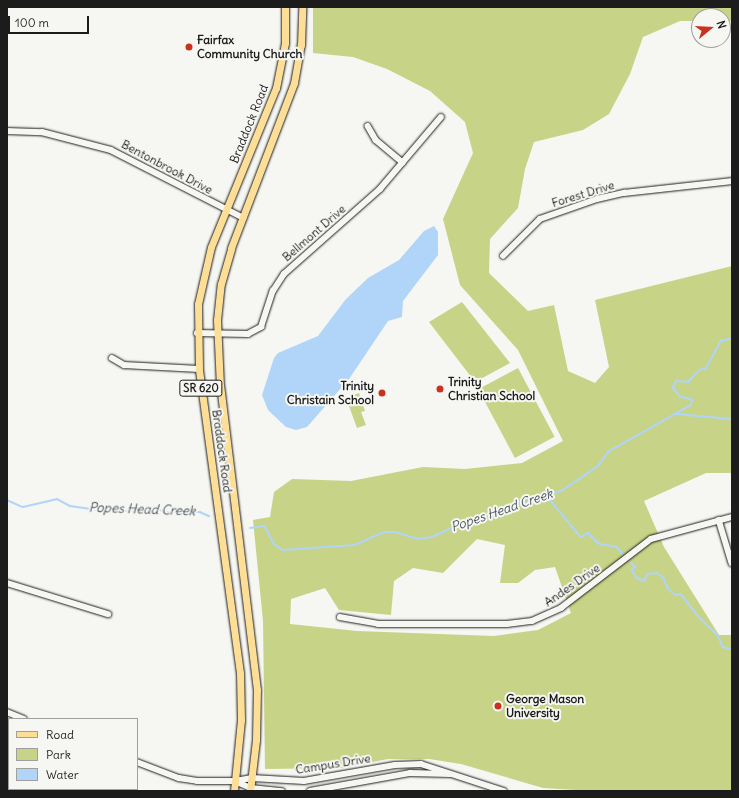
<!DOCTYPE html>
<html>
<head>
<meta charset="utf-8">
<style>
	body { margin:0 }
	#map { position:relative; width:739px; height:798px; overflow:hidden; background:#f6f6f2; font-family:Delius,sans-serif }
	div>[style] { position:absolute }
	.green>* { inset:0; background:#c7d387; transform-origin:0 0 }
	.water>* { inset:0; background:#b0d5f9 }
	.stream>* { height:1.5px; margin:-0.75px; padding:0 0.75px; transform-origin:0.75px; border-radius:0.75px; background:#b0d5f9 }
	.roads { filter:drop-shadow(0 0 1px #1c1c1c) drop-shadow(0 0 1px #1c1c1c) }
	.minor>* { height:5.5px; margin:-2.75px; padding:0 2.75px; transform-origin:2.75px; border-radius:2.75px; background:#f6f6f2 }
	.major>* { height:7px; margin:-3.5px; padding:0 3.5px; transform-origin:3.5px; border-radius:3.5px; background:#fcde96 }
	.dots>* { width:11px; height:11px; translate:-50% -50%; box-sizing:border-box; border:2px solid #f6f6f2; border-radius:50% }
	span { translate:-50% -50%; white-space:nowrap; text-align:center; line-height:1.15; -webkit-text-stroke:4px #f6f6f2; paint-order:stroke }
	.shield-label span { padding:1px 3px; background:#f6f6f2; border:1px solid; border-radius:3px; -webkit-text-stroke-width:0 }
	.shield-label { font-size:11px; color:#1c1c1c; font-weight:700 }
	.poi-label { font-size:12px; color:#1c1c1c; font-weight:700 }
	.left { translate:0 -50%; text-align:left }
	.right { translate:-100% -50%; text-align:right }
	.street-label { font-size:12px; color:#1c1c1c }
	.water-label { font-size:13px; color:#48545e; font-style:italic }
	.frame { position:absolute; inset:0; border:8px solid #1c1c1c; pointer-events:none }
	.legend { position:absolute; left:8px; top:718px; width:130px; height:72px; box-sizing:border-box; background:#f6f6f2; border:1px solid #9f9f9c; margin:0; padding:5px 7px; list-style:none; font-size:12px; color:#1c1c1c }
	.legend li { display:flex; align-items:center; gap:8px; height:20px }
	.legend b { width:20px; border:1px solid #9f9f9c }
	.north { position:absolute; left:691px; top:8px; width:40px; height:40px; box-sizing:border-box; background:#f6f6f2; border:1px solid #9f9f9c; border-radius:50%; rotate:72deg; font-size:11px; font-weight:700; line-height:16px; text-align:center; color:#1c1c1c }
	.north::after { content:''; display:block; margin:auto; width:14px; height:18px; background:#c8321e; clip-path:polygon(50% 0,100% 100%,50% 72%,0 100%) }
	.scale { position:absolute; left:8px; top:16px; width:81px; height:18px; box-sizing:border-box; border:2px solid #1c1c1c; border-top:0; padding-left:5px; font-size:12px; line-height:14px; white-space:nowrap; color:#1c1c1c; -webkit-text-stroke:3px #f6f6f2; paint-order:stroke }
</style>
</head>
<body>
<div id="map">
	<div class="green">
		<div style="clip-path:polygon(evenodd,313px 7px,732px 7px,732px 21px,723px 21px,723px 16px,699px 16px,699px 21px,680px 21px,643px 37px,630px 74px,609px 114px,583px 130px,534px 142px,525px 169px,518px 208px,490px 239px,489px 273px,528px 311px,554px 305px,568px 371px,595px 383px,609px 367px,595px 300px,732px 266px,732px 473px,706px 473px,644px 501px,664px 547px,719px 635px,732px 635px,732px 791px,593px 791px,543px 788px,461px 764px,429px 759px,388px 759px,341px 768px,265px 769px,263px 621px,253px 520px,270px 517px,274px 492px,292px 479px,351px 481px,423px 467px,465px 469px,522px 463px,563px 441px,518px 350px,460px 285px,443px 219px,473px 153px,465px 122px,430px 91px,387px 69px,353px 57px,313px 53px,313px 7px,477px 539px,505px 545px,500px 583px,518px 583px,535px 570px,555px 567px,571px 613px,538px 630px,494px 636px,357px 631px,290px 624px,291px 599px,325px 588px,339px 610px,391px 615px,394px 581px,413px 568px,443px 573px,477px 539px)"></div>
		<div style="clip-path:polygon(462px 302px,510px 363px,475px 382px,429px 322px)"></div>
		<div style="left:518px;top:368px;width:78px;height:45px;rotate:62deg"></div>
		<div style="clip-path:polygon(359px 393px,365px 411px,361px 412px,366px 425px,357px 428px,346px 398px)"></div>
	</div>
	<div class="water">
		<div style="clip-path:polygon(434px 226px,438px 232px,438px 255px,403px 301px,402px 317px,388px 321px,349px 379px,307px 427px,296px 430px,286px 427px,268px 410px,262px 395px,274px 358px,278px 353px,318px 336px,346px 299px,368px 278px,399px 260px,424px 231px)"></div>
	</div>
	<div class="stream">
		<div style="left:676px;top:414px;width:56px;rotate:5.1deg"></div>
		<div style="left:546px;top:495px;width:55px;rotate:50.2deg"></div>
		<div style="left:581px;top:537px;width:8px;rotate:-30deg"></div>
		<div style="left:588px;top:533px;width:16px;rotate:43deg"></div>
		<div style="left:600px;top:544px;width:17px;rotate:10deg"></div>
		<div style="left:617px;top:547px;width:9px;rotate:49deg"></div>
		<div style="left:7px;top:500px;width:17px;rotate:24deg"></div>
		<div style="left:23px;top:507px;width:35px;rotate:-13deg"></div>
		<div style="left:57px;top:499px;width:15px;rotate:28deg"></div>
		<div style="left:70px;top:506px;width:36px;rotate:8deg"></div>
		<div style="left:106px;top:511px;width:36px"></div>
		<div style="left:142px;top:511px;width:10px;rotate:-17deg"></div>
		<div style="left:152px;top:508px;width:16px;rotate:14deg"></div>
		<div style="left:168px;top:512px;width:32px"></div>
		<div style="left:200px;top:512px;width:10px;rotate:24deg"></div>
		<div style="left:250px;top:528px;width:15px;rotate:-8deg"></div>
		<div style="left:265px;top:526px;width:20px;rotate:63deg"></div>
		<div style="left:274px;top:544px;width:11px;rotate:34deg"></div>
		<div style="left:283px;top:550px;width:72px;rotate:-4deg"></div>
		<div style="left:355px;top:545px;width:32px;rotate:-24deg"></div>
		<div style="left:384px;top:532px;width:12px"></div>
		<div style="left:396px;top:532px;width:23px;rotate:18deg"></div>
		<div style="left:418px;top:539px;width:14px;rotate:-8deg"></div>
		<div style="left:432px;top:537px;width:38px;rotate:-25deg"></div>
		<div style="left:466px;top:521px;width:34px;rotate:-14deg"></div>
		<div style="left:499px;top:513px;width:68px;rotate:-19.8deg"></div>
		<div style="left:563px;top:490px;width:42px;rotate:-34.4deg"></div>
		<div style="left:598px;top:466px;width:17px;rotate:-54deg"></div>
		<div style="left:608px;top:452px;width:95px;rotate:-29.5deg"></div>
		<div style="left:691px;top:405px;width:5px;rotate:-79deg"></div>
		<div style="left:692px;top:400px;width:12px;rotate:-166deg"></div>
		<div style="left:680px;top:397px;width:8px;rotate:-130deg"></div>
		<div style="left:675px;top:391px;width:4px;rotate:-124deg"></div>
		<div style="left:673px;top:388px;width:8px;rotate:-67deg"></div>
		<div style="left:676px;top:381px;width:12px;rotate:5deg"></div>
		<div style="left:688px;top:382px;width:16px;rotate:-47deg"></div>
		<div style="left:699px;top:370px;width:7px;rotate:-16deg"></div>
		<div style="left:706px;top:368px;width:31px;rotate:-61deg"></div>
		<div style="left:721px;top:341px;width:11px;rotate:-15deg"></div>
		<div style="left:631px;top:563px;width:6px;rotate:39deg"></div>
		<div style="left:636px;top:567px;width:5px;rotate:143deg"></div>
		<div style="left:632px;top:570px;width:9px;rotate:58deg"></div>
		<div style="left:637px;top:578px;width:8px;rotate:23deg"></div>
		<div style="left:644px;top:581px;width:8px;rotate:-60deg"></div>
		<div style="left:648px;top:574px;width:9px;rotate:-6deg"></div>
		<div style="left:657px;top:573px;width:9px;rotate:36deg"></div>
		<div style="left:664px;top:578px;width:11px;rotate:68deg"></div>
		<div style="left:668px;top:588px;width:10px;rotate:45deg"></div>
		<div style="left:675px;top:595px;width:6px;rotate:-9deg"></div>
		<div style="left:681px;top:594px;width:28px;rotate:52deg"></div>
		<div style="left:698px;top:616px;width:28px;rotate:44deg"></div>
		<div style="left:718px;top:635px;width:13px;rotate:67deg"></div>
		<div style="left:723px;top:647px;width:9px;rotate:13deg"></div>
	</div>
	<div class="roads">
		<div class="minor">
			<div style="left:368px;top:126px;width:16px;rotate:60deg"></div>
			<div style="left:376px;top:140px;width:35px;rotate:40deg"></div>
			<div style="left:7px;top:131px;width:35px;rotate:2deg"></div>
			<div style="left:42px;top:132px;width:71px;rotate:14.6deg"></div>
			<div style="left:111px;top:150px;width:149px;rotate:27.1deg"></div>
			<div style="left:503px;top:256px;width:52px;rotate:-45deg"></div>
			<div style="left:540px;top:219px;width:60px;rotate:-19.3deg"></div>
			<div style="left:597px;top:199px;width:28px;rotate:-13deg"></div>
			<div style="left:624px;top:193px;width:109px;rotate:-6.3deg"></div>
			<div style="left:197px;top:333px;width:51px;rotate:1.1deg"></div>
			<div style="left:248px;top:334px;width:15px;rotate:-28deg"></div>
			<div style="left:261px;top:327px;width:38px;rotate:-72deg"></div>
			<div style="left:273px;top:291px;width:20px;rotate:-57deg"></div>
			<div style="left:284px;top:274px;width:128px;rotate:-41.5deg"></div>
			<div style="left:380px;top:189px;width:94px;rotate:-49.7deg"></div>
			<div style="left:112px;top:358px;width:14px;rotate:30deg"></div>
			<div style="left:124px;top:365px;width:75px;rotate:3.1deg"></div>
			<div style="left:719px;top:520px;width:45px;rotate:73.2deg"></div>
			<div style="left:7px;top:583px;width:106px;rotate:17.1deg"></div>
			<div style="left:340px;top:617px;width:39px;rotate:10deg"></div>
			<div style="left:378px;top:624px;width:129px"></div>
			<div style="left:507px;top:624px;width:25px;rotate:-7deg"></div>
			<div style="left:532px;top:621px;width:32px;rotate:-24deg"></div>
			<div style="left:561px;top:608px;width:113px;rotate:-37.5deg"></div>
			<div style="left:651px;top:539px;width:84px;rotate:-15.2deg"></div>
			<div style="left:7px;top:712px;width:18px;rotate:22deg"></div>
			<div style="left:7px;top:730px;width:5px;rotate:-68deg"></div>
			<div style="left:137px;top:762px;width:45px;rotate:20.9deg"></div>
			<div style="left:179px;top:778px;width:18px;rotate:9deg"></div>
			<div style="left:197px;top:781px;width:38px"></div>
			<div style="left:235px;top:781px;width:17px;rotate:-10deg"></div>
			<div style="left:252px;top:778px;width:52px;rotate:3.3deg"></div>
			<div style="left:304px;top:781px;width:92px;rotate:-10deg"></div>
			<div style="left:395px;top:765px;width:26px;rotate:-2deg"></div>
			<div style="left:421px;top:764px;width:87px;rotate:18deg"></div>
			<div style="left:235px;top:781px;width:17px;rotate:24deg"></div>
			<div style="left:251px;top:788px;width:31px;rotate:6deg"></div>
			<div style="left:118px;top:791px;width:2px;rotate:-90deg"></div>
			<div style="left:310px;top:791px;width:102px;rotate:-10.2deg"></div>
			<div style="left:410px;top:773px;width:40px;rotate:1.4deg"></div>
		</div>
		<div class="major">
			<div style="left:234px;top:791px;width:71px;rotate:-84.4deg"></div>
			<div style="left:241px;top:720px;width:47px;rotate:-91.2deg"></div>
			<div style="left:240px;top:673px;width:307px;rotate:-97.7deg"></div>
			<div style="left:199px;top:369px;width:65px;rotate:-90.9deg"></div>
			<div style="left:198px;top:304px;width:58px;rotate:-77.2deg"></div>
			<div style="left:211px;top:247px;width:172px;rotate:-67.8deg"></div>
			<div style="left:276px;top:88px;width:46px;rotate:-78.7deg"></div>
			<div style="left:285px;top:43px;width:36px;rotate:-90deg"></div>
			<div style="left:250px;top:791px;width:51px;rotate:-83.3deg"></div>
			<div style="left:256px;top:740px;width:50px;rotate:-88.9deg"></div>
			<div style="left:257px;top:690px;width:306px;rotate:-96.9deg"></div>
			<div style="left:220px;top:386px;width:66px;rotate:-92.6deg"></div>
			<div style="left:217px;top:320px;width:36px;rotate:-84deg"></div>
			<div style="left:221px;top:284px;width:37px;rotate:-74deg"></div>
			<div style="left:231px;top:248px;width:177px;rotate:-69.1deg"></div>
			<div style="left:294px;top:83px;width:39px;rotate:-80deg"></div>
			<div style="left:301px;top:45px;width:38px;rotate:-88deg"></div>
		</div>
	</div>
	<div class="dots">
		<div style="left:189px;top:47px;background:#c8321e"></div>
		<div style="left:440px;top:389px;background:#c8321e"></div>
		<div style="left:382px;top:393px;background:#c8321e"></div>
		<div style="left:498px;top:706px;background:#c8321e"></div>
	</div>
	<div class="shield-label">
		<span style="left:201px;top:388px">SR 620</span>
	</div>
	<div class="poi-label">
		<span class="left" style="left:197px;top:47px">Fairfax<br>Community Church</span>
		<span class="left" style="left:448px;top:389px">Trinity<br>Christian School</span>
		<span class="right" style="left:374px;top:393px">Trinity<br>Christain School</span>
		<span class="left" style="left:506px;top:706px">George Mason<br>University</span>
	</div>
	<div class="street-label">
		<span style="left:249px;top:124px;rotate:-68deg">Braddock Road</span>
		<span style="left:167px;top:167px;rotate:28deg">Bentonbrook Drive</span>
		<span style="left:583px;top:194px;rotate:-17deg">Forest Drive</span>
		<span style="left:314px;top:233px;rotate:-41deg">Bellmont Drive</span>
		<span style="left:222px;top:451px;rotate:82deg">Braddock Road</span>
		<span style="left:572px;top:585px;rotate:-35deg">Andes Drive</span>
		<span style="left:333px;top:764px;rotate:-9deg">Campus Drive</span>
	</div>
	<div class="water-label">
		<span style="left:142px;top:510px;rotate:2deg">Popes Head Creek</span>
		<span style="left:502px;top:511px;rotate:-19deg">Popes Head Creek</span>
	</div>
	<div class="frame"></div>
	<ul class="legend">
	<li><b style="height:5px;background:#fcde96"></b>Road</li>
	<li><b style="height:11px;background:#c7d387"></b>Park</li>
	<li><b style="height:11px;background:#b0d5f9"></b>Water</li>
	</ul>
	<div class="north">N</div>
	<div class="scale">100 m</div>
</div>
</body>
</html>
